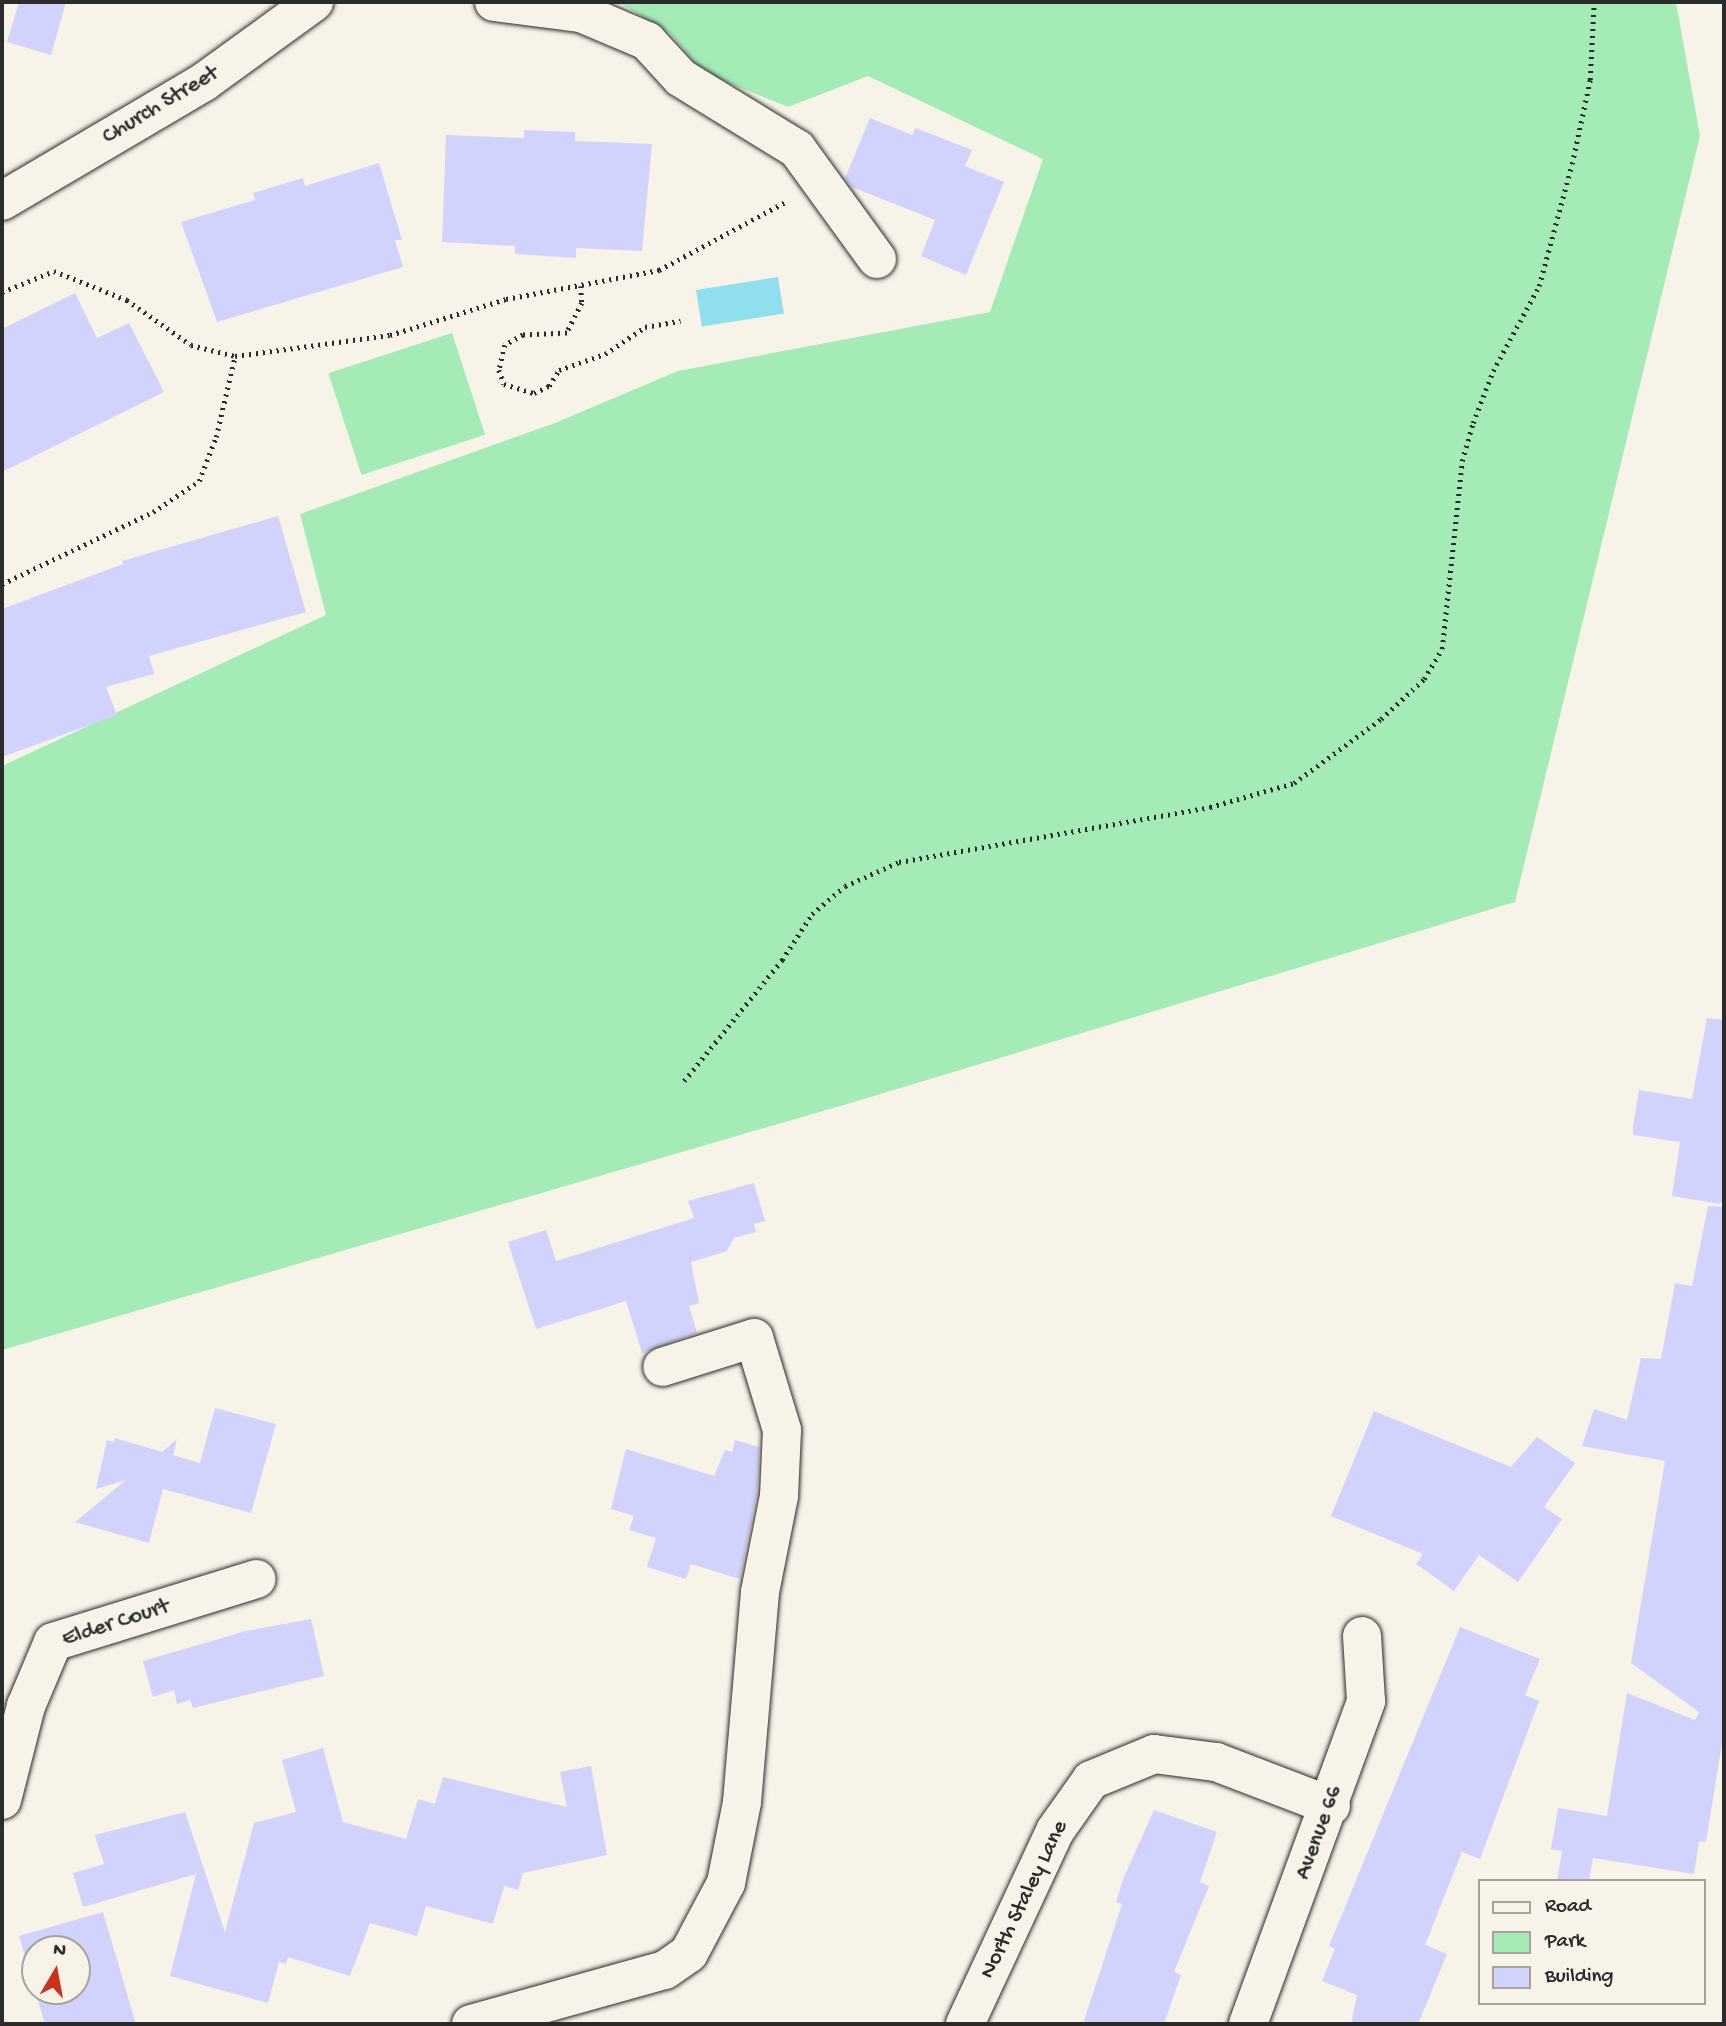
<!DOCTYPE html>
<html>
<head>
<meta charset="utf-8">
<style>
	body { margin:0 }
	#map { position:relative; width:1726px; height:2026px; overflow:hidden; background:#f7f3e8; font-family:"Gochi Hand",sans-serif }
	div>[style] { position:absolute }
	.green>* { inset:0; background:#a5ebb7; transform-origin:0 0 }
	.water>* { inset:0; background:#90dfef; transform-origin:0 0 }
	.building>* { inset:0; background:#d1d3fc }
	.path>* { height:4.5px; margin-top:-2.25px; transform-origin:0; background:repeating-linear-gradient(90deg,#2b2b2b 0 2px,transparent 0 7px) }
	.roads { filter:drop-shadow(0 0 2px #2b2b2b) drop-shadow(0 0 2px #2b2b2b) }
	.minor>* { height:38px; margin:-19px; padding:0 19px; transform-origin:19px; border-radius:19px; background:#f7f3e8 }
	span { translate:-50% -50%; white-space:nowrap; text-align:center; line-height:1.15; -webkit-text-stroke:5px #f7f3e8; paint-order:stroke }
	.street-label { font-size:23px; color:#2b2b2b }
	.frame { position:absolute; inset:0; border:4px solid #2b2b2b; pointer-events:none }
	.legend { position:absolute; left:1478px; top:1879px; width:228px; height:126px; box-sizing:border-box; background:#f7f3e8; border:2px solid #a5a39c; margin:0; padding:9px 12px; list-style:none; font-size:21px; color:#2b2b2b }
	.legend li { display:flex; align-items:center; gap:14px; height:35px }
	.legend b { width:35px; border:2px solid #a5a39c }
	.north { position:absolute; left:21px; top:1935px; width:70px; height:70px; box-sizing:border-box; background:#f7f3e8; border:2px solid #a5a39c; border-radius:50%; rotate:10deg; font-size:19px; font-weight:700; line-height:28px; text-align:center; color:#2b2b2b }
	.north::after { content:''; display:block; margin:auto; width:24px; height:32px; background:#c8321e; clip-path:polygon(50% 0,100% 100%,50% 72%,0 100%) }
</style>
</head>
<body>
<div id="map">
	<div class="green">
		<div style="clip-path:polygon(618px 2px,1676px 2px,1700px 136px,1515px 902px,864px 1099px,2px 1350px,2px 766px,326px 615px,300px 514px,555px 423px,678px 371px,990px 312px,1043px 159px,868px 76px,788px 107px,704px 73px,670px 33px)"></div>
		<div style="left:452px;top:333px;width:107px;height:130px;rotate:72deg"></div>
	</div>
	<div class="water">
		<div style="left:778px;top:277px;width:37px;height:83px;rotate:81deg"></div>
	</div>
	<div class="building">
		<div style="clip-path:polygon(19px 2px,66px 2px,51px 55px,7px 42px)"></div>
		<div style="clip-path:polygon(870px 118px,912px 135px,916px 128px,972px 150px,965px 166px,1004px 182px,966px 275px,921px 256px,935px 220px,852px 187px,845px 178px)"></div>
		<div style="clip-path:polygon(524px 130px,575px 132px,575px 141px,652px 144px,642px 251px,576px 248px,576px 258px,515px 254px,515px 246px,442px 242px,446px 135px,524px 138px)"></div>
		<div style="clip-path:polygon(379px 163px,402px 240px,395px 240px,403px 267px,217px 322px,181px 222px,255px 200px,253px 193px,303px 178px,305px 186px)"></div>
		<div style="clip-path:polygon(75px 293px,97px 338px,129px 323px,164px 392px,2px 472px,2px 329px)"></div>
		<div style="clip-path:polygon(278px 516px,306px 612px,149px 656px,154px 674px,106px 687px,117px 715px,2px 757px,2px 609px,123px 564px,122px 561px)"></div>
		<div style="clip-path:polygon(1707px 1018px,1724px 1020px,1724px 1198px,1720px 1204px,1672px 1196px,1680px 1142px,1633px 1135px,1633px 1127px,1639px 1090px,1692px 1099px)"></div>
		<div style="clip-path:polygon(754px 1183px,765px 1221px,754px 1224px,756px 1232px,734px 1238px,727px 1251px,691px 1262px,699px 1303px,689px 1306px,697px 1333px,642px 1353px,626px 1301px,536px 1329px,508px 1242px,546px 1230px,556px 1261px,694px 1218px,688px 1201px)"></div>
		<div style="clip-path:polygon(1708px 1206px,1724px 1207px,1724px 1731px,1706px 1842px,1699px 1841px,1694px 1874px,1593px 1858px,1589px 1881px,1557px 1881px,1562px 1851px,1551px 1849px,1558px 1808px,1607px 1816px,1627px 1693px,1695px 1720px,1699px 1712px,1631px 1663px,1665px 1461px,1582px 1446px,1594px 1409px,1627px 1420px,1641px 1358px,1661px 1359px,1675px 1283px,1692px 1286px)"></div>
		<div style="clip-path:polygon(215px 1408px,276px 1424px,251px 1513px,163px 1489px,149px 1543px,75px 1522px,126px 1480px,96px 1489px,107px 1440px,114px 1442px,115px 1438px,162px 1452px,177px 1439px,173px 1455px,200px 1463px)"></div>
		<div style="clip-path:polygon(1374px 1411px,1511px 1467px,1537px 1437px,1575px 1463px,1544px 1507px,1562px 1519px,1518px 1582px,1479px 1555px,1454px 1591px,1416px 1564px,1423px 1554px,1331px 1516px)"></div>
		<div style="clip-path:polygon(735px 1440px,759px 1447px,757px 1493px,740px 1579px,691px 1564px,686px 1579px,647px 1567px,656px 1538px,629px 1530px,634px 1516px,611px 1509px,626px 1449px,714px 1476px,725px 1450px,732px 1452px)"></div>
		<div style="clip-path:polygon(311px 1619px,324px 1676px,193px 1708px,190px 1700px,177px 1704px,174px 1690px,153px 1697px,143px 1661px,246px 1631px)"></div>
		<div style="clip-path:polygon(1460px 1627px,1540px 1659px,1525px 1695px,1539px 1701px,1480px 1859px,1462px 1852px,1425px 1945px,1447px 1954px,1418px 2024px,1351px 2024px,1357px 1995px,1322px 1981px,1335px 1949px,1329px 1946px)"></div>
		<div style="clip-path:polygon(323px 1748px,343px 1822px,406px 1839px,418px 1799px,435px 1804px,443px 1777px,567px 1807px,560px 1772px,591px 1766px,607px 1855px,523px 1873px,518px 1890px,504px 1886px,493px 1924px,426px 1906px,417px 1936px,370px 1923px,350px 1976px,288px 1957px,286px 1964px,279px 1962px,268px 2003px,170px 1976px,196px 1874px,83px 1907px,73px 1873px,104px 1864px,95px 1835px,185px 1812px,225px 1932px,254px 1823px,296px 1812px,282px 1760px)"></div>
		<div style="clip-path:polygon(1154px 1810px,1217px 1832px,1200px 1882px,1209px 1886px,1174px 1972px,1181px 1975px,1164px 2024px,1083px 2024px,1122px 1904px,1116px 1902px,1124px 1877px)"></div>
		<div style="clip-path:polygon(103px 1912px,136px 2024px,45px 2024px,35px 1991px,77px 1991px,77px 1949px,35px 1949px,35px 1991px,19px 1936px)"></div>
	</div>
	<div class="path">
		<div style="left:581px;top:286px;width:17px;rotate:87deg"></div>
		<div style="left:582px;top:303px;width:34px;rotate:117deg"></div>
		<div style="left:567px;top:333px;width:44px;rotate:177.4deg"></div>
		<div style="left:523px;top:335px;width:21px;rotate:151deg"></div>
		<div style="left:505px;top:345px;width:26px;rotate:103deg"></div>
		<div style="left:499px;top:370px;width:15px;rotate:70deg"></div>
		<div style="left:504px;top:384px;width:31px;rotate:17deg"></div>
		<div style="left:534px;top:393px;width:17px;rotate:-25deg"></div>
		<div style="left:549px;top:386px;width:19px;rotate:-58deg"></div>
		<div style="left:559px;top:370px;width:49px;rotate:-19.2deg"></div>
		<div style="left:605px;top:354px;width:48px;rotate:-34deg"></div>
		<div style="left:645px;top:327px;width:36px;rotate:-10deg"></div>
		<div style="left:2px;top:292px;width:56px;rotate:-22deg"></div>
		<div style="left:54px;top:271px;width:79px;rotate:21.7deg"></div>
		<div style="left:127px;top:300px;width:78px;rotate:35.1deg"></div>
		<div style="left:191px;top:345px;width:45px;rotate:14deg"></div>
		<div style="left:235px;top:356px;width:156px;rotate:-7.7deg"></div>
		<div style="left:390px;top:335px;width:121px;rotate:-17.2deg"></div>
		<div style="left:506px;top:299px;width:156px;rotate:-10.7deg"></div>
		<div style="left:659px;top:270px;width:145px;rotate:-28.3deg"></div>
		<div style="left:2px;top:584px;width:167px;rotate:-25.5deg"></div>
		<div style="left:153px;top:512px;width:55px;rotate:-34deg"></div>
		<div style="left:199px;top:481px;width:47px;rotate:-68.9deg"></div>
		<div style="left:216px;top:437px;width:83px;rotate:-76.8deg"></div>
		<div style="left:684px;top:1081px;width:156px;rotate:-51deg"></div>
		<div style="left:782px;top:960px;width:55px;rotate:-56.9deg"></div>
		<div style="left:812px;top:914px;width:43px;rotate:-40.3deg"></div>
		<div style="left:845px;top:886px;width:59px;rotate:-24deg"></div>
		<div style="left:899px;top:862px;width:316px;rotate:-10deg"></div>
		<div style="left:1210px;top:807px;width:87px;rotate:-15.9deg"></div>
		<div style="left:1294px;top:783px;width:108px;rotate:-36.3deg"></div>
		<div style="left:1381px;top:719px;width:59px;rotate:-42.9deg"></div>
		<div style="left:1424px;top:679px;width:35px;rotate:-59deg"></div>
		<div style="left:1442px;top:649px;width:189px;rotate:-83.9deg"></div>
		<div style="left:1462px;top:461px;width:40px;rotate:-74deg"></div>
		<div style="left:1473px;top:423px;width:56px;rotate:-69deg"></div>
		<div style="left:1493px;top:371px;width:97px;rotate:-61.6deg"></div>
		<div style="left:1539px;top:286px;width:126px;rotate:-74.9deg"></div>
		<div style="left:1572px;top:164px;width:86px;rotate:-77.9deg"></div>
		<div style="left:1590px;top:80px;width:78px;rotate:-87.1deg"></div>
	</div>
	<div class="roads">
		<div class="minor">
			<div style="left:494px;top:2px;width:88px;rotate:7.2deg"></div>
			<div style="left:581px;top:13px;width:72px;rotate:23deg"></div>
			<div style="left:647px;top:41px;width:50px;rotate:47.4deg"></div>
			<div style="left:681px;top:78px;width:136px;rotate:31.5deg"></div>
			<div style="left:797px;top:149px;width:136px;rotate:54deg"></div>
			<div style="left:2px;top:201px;width:234px;rotate:-30.5deg"></div>
			<div style="left:204px;top:82px;width:136px;rotate:-36deg"></div>
			<div style="left:2px;top:1800px;width:97px;rotate:-75.7deg"></div>
			<div style="left:26px;top:1706px;width:69px;rotate:-67.1deg"></div>
			<div style="left:53px;top:1642px;width:213px;rotate:-17.2deg"></div>
			<div style="left:471px;top:2024px;width:201px;rotate:-15.6deg"></div>
			<div style="left:665px;top:1970px;width:29px;rotate:-35deg"></div>
			<div style="left:689px;top:1953px;width:79px;rotate:-62.1deg"></div>
			<div style="left:726px;top:1883px;width:83px;rotate:-78.8deg"></div>
			<div style="left:742px;top:1802px;width:211px;rotate:-85.1deg"></div>
			<div style="left:760px;top:1592px;width:98px;rotate:-78.8deg"></div>
			<div style="left:779px;top:1496px;width:66px;rotate:-87.4deg"></div>
			<div style="left:782px;top:1430px;width:96px;rotate:-106.9deg"></div>
			<div style="left:754px;top:1338px;width:96px;rotate:162.5deg"></div>
			<div style="left:965px;top:2024px;width:213px;rotate:-65deg"></div>
			<div style="left:1055px;top:1831px;width:62px;rotate:-54.8deg"></div>
			<div style="left:1091px;top:1780px;width:68px;rotate:-22.4deg"></div>
			<div style="left:1154px;top:1754px;width:63px;rotate:7.4deg"></div>
			<div style="left:1216px;top:1762px;width:123px;rotate:20.9deg"></div>
			<div style="left:1248px;top:2024px;width:344px;rotate:-69.9deg"></div>
			<div style="left:1366px;top:1701px;width:65px;rotate:-93.5deg"></div>
		</div>
	</div>
	<div class="street-label">
		<span style="left:161px;top:106px;rotate:-31deg">Church Street</span>
		<span style="left:116px;top:1624px;rotate:-18deg">Elder Court</span>
		<span style="left:1320px;top:1833px;rotate:-70deg">Avenue 66</span>
		<span style="left:1025px;top:1900px;rotate:-64deg">North Staley Lane</span>
	</div>
	<div class="frame"></div>
	<ul class="legend">
	<li><b style="height:9px;background:#f7f3e8"></b>Road</li>
	<li><b style="height:19px;background:#a5ebb7"></b>Park</li>
	<li><b style="height:19px;background:#d1d3fc"></b>Building</li>
	</ul>
	<div class="north">N</div>
</div>
</body>
</html>
